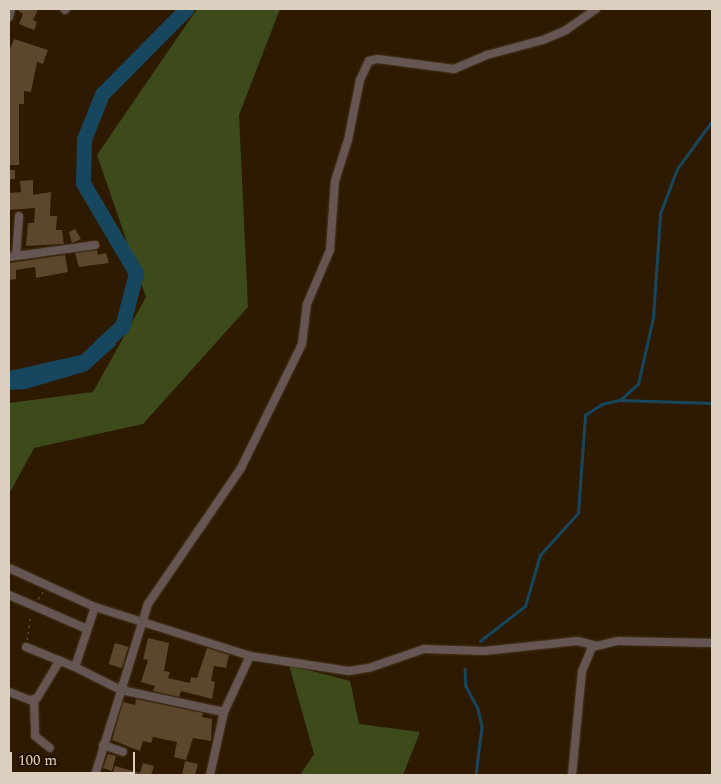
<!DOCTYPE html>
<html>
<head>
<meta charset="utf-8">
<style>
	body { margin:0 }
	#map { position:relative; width:721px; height:784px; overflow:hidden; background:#2d1a01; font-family:Spectral,serif }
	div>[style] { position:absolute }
	.green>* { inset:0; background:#3d4b1a }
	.water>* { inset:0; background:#17465f }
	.stream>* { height:2.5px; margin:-1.25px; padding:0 1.25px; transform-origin:1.25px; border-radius:1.25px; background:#17465f }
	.river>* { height:15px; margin:-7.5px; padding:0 7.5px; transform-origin:7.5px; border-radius:7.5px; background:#17465f }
	.building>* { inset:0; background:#5c462c; transform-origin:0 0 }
	.path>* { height:1px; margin-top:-0.5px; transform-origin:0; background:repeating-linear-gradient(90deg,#6a5944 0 2.5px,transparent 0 6.5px) }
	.roads { filter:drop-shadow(0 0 1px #493720) drop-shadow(0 0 1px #493720) }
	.street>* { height:8px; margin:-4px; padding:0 4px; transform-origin:4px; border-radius:4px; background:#665653 }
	span { translate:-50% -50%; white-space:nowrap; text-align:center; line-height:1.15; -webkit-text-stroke:4px #231100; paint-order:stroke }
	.frame { position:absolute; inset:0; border:10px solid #dccfc0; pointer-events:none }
	.scale { position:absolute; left:10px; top:752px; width:125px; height:22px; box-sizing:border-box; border:2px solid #dccfc0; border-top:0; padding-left:6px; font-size:15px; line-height:18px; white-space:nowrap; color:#dccfc0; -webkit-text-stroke:4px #231100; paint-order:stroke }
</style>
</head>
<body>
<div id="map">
	<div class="green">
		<div style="clip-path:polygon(197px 9px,280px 9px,239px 115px,248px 307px,143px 424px,34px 448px,9px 494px,9px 403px,93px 392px,146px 297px,97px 155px)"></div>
		<div style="clip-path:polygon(289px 665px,350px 681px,359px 724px,420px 732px,403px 775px,300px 775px,314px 754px)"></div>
	</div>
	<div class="water">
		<div style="clip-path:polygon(117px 321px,116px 345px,87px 371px,26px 389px,9px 390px,9px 371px,81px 355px)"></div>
	</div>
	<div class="stream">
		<div style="left:620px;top:400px;width:24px;rotate:-42deg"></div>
		<div style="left:638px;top:384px;width:68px;rotate:-77.2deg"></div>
		<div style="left:653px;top:318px;width:104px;rotate:-86.1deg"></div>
		<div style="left:660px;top:214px;width:48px;rotate:-69.3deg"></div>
		<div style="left:677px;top:169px;width:59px;rotate:-53.9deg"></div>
		<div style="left:480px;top:641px;width:57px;rotate:-37.9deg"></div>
		<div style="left:525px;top:606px;width:53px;rotate:-73.6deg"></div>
		<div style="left:540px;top:555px;width:57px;rotate:-47.9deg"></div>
		<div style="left:578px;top:513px;width:98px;rotate:-85.9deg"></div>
		<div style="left:585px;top:415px;width:20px;rotate:-33deg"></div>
		<div style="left:602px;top:404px;width:18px;rotate:-13deg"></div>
		<div style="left:620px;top:400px;width:92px;rotate:1.9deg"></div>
		<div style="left:465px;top:669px;width:17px;rotate:87deg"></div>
		<div style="left:466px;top:686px;width:26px;rotate:62deg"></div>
		<div style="left:478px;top:709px;width:18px;rotate:77deg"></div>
		<div style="left:482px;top:727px;width:48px;rotate:97.1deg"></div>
	</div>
	<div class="river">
		<div style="left:101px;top:345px;width:28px;rotate:-41deg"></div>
		<div style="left:122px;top:327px;width:56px;rotate:-75.5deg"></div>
		<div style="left:136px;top:273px;width:104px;rotate:-120.5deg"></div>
		<div style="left:83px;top:183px;width:44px;rotate:-88.7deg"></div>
		<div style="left:84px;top:139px;width:48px;rotate:-68.2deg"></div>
		<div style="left:102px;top:94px;width:120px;rotate:-45.3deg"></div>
	</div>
	<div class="building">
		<div style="clip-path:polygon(16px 9px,38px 9px,33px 20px,37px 22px,34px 30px,19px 24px,23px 14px)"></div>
		<div style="clip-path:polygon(14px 39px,48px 50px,43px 64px,37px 62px,31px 92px,24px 91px,24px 104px,19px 104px,19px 165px,9px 165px,9px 52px)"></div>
		<div style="left:9px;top:170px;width:6px;height:9px"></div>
		<div style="clip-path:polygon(33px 180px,33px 195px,51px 192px,50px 216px,57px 216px,56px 230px,62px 230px,64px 244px,26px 246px,28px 223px,34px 223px,35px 208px,9px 210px,9px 193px,21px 192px,20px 181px)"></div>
		<div style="clip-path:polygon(75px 229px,81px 239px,72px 243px,69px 232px)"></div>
		<div style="clip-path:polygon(97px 250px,98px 255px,106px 253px,109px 263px,79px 267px,75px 253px)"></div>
		<div style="clip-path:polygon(65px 255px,68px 272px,36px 278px,35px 267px,16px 270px,16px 279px,9px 280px,9px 263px)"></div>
		<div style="clip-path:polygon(148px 638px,169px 643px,164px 671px,170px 672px,168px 678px,190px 683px,191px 677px,197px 678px,207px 648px,229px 655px,226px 668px,214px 666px,211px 681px,215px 682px,212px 699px,181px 691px,179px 697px,153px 691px,155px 686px,141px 682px,148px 660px,143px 659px)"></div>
		<div style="left:115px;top:643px;width:14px;height:22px;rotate:17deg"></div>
		<div style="clip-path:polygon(136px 699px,203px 713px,202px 717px,212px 719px,211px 741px,193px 738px,186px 760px,174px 757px,177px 742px,153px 737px,151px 743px,143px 741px,140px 751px,112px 740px,123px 702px,135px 705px)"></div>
		<div style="clip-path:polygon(108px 754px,116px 756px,112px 771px,103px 768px)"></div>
		<div style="clip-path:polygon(185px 761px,198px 764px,195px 775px,182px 775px)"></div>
		<div style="clip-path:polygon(143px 763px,154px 766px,151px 775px,112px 775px,115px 766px,140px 773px)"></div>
	</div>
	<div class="path">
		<div style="left:38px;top:599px;width:9px;rotate:-54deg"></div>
		<div style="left:27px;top:640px;width:26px;rotate:-81deg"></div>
	</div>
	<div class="roads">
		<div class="street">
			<div style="left:65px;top:10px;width:1px;rotate:-45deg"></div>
			<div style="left:9px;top:17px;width:8px;rotate:-76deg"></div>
			<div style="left:16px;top:256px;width:40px;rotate:-85.7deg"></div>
			<div style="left:9px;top:257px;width:87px;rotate:-7.9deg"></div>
			<div style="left:9px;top:568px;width:94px;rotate:24.4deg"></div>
			<div style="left:95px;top:607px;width:63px;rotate:108.4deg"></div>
			<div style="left:75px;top:667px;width:51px;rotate:26.6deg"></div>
			<div style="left:121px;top:690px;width:105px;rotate:12.1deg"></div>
			<div style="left:224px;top:712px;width:62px;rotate:-65.1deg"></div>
			<div style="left:9px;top:595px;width:85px;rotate:23.6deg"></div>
			<div style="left:95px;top:607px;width:163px;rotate:17.5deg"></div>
			<div style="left:250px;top:656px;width:100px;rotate:8.6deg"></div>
			<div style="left:349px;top:671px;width:20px;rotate:-9deg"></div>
			<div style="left:369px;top:668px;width:58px;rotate:-19.1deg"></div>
			<div style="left:424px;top:649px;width:60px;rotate:1.9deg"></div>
			<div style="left:484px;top:651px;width:94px;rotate:-6.1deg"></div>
			<div style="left:577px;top:641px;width:18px;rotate:13deg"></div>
			<div style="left:26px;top:647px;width:53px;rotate:22.2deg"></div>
			<div style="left:9px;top:692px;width:22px;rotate:21deg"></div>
			<div style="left:30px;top:700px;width:7px;rotate:-16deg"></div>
			<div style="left:37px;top:698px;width:44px;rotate:-58.8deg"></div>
			<div style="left:34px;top:700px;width:36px;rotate:88deg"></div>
			<div style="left:35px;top:736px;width:19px;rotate:39deg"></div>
			<div style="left:103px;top:745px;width:21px;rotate:19deg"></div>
			<div style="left:95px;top:775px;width:179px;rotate:-72.8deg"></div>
			<div style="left:148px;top:604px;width:165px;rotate:-55.6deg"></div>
			<div style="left:241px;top:468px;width:138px;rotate:-63.8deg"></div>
			<div style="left:302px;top:344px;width:40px;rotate:-82.9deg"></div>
			<div style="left:307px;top:304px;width:59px;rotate:-66.9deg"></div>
			<div style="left:330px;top:250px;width:69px;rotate:-85.9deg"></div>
			<div style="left:335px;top:181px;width:43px;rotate:-72.4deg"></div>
			<div style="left:348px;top:140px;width:61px;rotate:-78.7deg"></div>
			<div style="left:360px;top:80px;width:21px;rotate:-65deg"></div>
			<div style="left:369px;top:61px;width:8px;rotate:-14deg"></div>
			<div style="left:377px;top:59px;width:78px;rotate:7.4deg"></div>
			<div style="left:454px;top:69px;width:36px;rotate:-23deg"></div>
			<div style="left:487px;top:55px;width:58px;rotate:-15deg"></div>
			<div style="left:543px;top:40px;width:25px;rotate:-23deg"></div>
			<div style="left:566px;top:30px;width:37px;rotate:-35deg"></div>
			<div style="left:210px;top:775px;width:65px;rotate:-77.5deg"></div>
			<div style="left:572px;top:775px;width:104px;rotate:-84.5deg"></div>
			<div style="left:582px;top:671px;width:26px;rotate:-67deg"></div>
			<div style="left:592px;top:647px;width:28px;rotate:-13deg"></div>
			<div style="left:619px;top:641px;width:93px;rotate:1.2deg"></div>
		</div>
	</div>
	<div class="frame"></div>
	<div class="scale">100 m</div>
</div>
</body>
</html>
